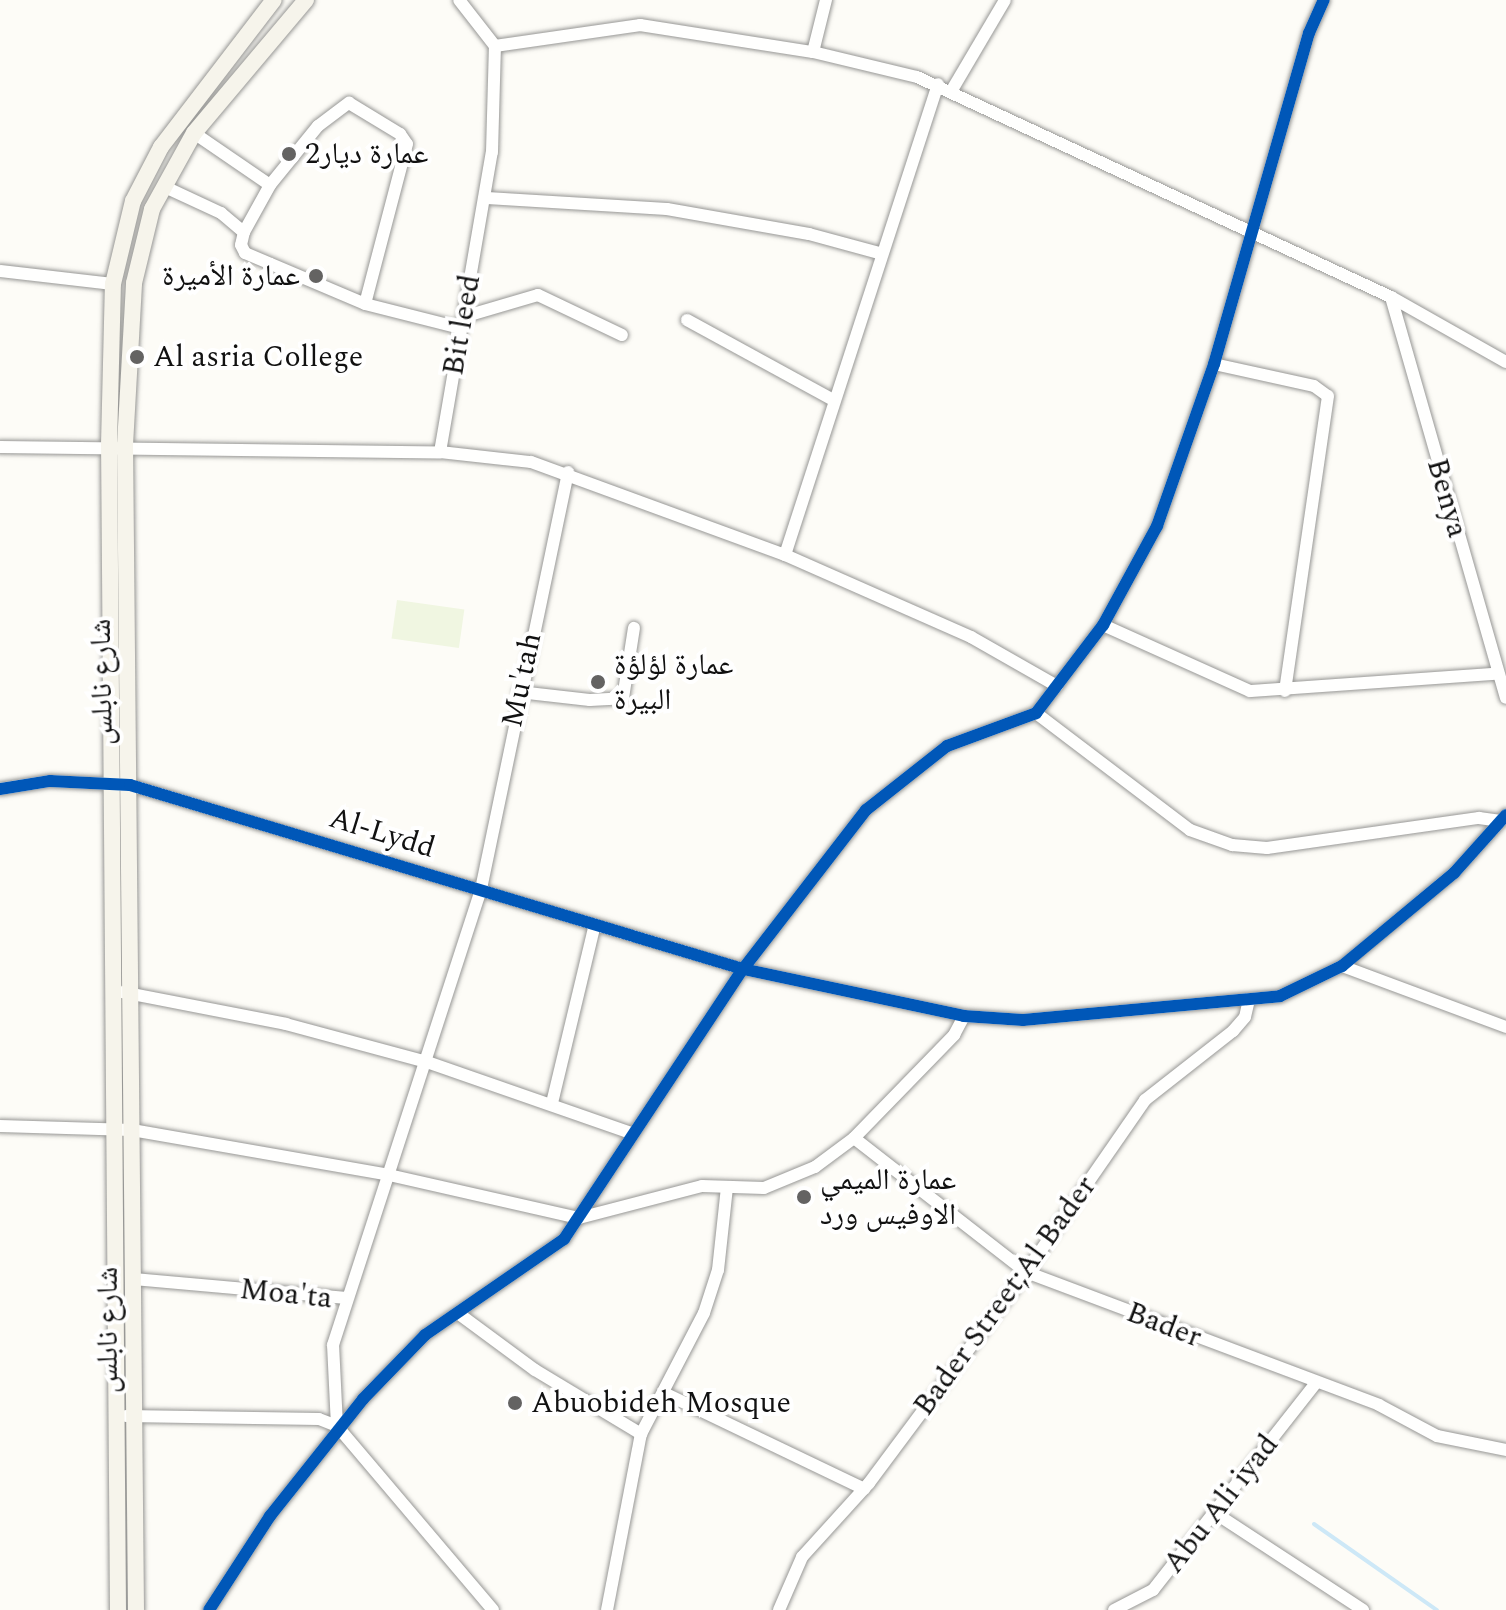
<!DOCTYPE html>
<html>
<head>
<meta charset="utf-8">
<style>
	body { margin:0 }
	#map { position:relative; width:1506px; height:1610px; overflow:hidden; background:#fdfcf7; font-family:Spectral,"Noto Naskh Arabic",serif }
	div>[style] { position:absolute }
	.pitch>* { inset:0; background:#f0f6e1; transform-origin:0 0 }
	.stream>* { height:4px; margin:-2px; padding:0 2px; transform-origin:2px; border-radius:2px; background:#cde8f7 }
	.roads { filter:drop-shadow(0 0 2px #979795) drop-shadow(0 0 2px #979795) }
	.street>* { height:12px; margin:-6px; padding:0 6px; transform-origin:6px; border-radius:6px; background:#fffffe }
	.secondary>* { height:16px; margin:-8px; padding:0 8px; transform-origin:8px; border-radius:8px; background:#f6f4eb }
	.cycleway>* { height:12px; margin:-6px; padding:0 6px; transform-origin:6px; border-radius:6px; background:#0057b8 }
	.dots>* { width:22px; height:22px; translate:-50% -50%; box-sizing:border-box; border:4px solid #fff; border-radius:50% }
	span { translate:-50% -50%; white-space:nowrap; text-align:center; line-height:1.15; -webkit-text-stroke:8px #fff; paint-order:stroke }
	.poi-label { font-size:30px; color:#111 }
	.left { translate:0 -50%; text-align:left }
	.right { translate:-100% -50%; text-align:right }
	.street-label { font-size:30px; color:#111 }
</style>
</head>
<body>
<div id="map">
	<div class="pitch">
		<div style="left:397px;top:600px;width:68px;height:39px;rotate:8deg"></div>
	</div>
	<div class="stream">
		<div style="left:1314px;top:1524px;width:150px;rotate:35deg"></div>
	</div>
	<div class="roads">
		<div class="street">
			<div style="left:495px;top:46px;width:147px;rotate:-8.2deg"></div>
			<div style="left:640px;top:25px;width:175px;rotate:8.9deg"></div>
			<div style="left:813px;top:52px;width:107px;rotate:13.5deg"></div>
			<div style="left:917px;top:77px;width:523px;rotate:24.9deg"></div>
			<div style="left:1391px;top:297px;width:132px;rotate:29.5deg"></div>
			<div style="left:813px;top:52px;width:54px;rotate:-76deg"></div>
			<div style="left:952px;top:90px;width:104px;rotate:-59.5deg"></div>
			<div style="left:194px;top:133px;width:92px;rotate:34.4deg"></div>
			<div style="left:165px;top:187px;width:62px;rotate:24.9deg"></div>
			<div style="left:221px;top:213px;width:30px;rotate:40deg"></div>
			<div style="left:244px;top:232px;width:13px;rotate:103deg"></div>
			<div style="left:241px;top:245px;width:9px;rotate:63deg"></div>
			<div style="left:245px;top:253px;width:130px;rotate:23deg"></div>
			<div style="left:487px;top:198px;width:180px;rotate:3.5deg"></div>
			<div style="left:667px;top:209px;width:144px;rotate:10deg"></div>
			<div style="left:809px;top:234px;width:73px;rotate:15.2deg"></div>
			<div style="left:244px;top:232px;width:54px;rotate:-61deg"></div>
			<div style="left:270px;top:185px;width:76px;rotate:-50.9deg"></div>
			<div style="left:318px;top:126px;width:39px;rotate:-37deg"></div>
			<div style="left:349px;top:103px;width:60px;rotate:31.3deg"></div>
			<div style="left:400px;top:134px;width:12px;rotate:55deg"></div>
			<div style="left:407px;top:144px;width:165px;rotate:104.7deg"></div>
			<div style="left:365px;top:304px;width:98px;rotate:14.2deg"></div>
			<div style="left:0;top:271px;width:114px;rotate:6.6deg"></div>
			<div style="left:1391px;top:297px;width:417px;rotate:74deg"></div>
			<div style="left:463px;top:317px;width:78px;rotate:-16.3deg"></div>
			<div style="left:538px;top:295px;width:93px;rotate:25.5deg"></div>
			<div style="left:687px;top:320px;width:166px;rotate:28.7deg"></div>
			<div style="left:1214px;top:364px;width:102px;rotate:12.4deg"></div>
			<div style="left:1314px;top:386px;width:17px;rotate:36deg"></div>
			<div style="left:1328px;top:396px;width:298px;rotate:98.3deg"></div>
			<div style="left:0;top:447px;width:440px;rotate:0.7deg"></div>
			<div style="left:440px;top:452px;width:92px;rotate:6.3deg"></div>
			<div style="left:531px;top:462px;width:270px;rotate:20.1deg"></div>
			<div style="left:785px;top:555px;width:203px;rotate:23.8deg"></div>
			<div style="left:971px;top:637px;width:99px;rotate:29.7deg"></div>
			<div style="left:440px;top:452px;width:304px;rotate:-80.2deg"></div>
			<div style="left:492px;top:152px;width:106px;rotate:-88.4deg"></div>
			<div style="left:495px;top:46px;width:58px;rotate:-128deg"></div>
			<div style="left:785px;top:555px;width:495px;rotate:-72deg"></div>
			<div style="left:1103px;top:625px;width:161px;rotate:24.2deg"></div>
			<div style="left:1250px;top:691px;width:247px;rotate:-4deg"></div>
			<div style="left:519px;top:692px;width:71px;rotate:6.4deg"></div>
			<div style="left:590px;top:700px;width:33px;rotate:-3deg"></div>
			<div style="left:623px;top:698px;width:71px;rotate:-81.1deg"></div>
			<div style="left:1036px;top:713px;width:193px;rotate:37.2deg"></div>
			<div style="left:1190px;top:830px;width:45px;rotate:19.7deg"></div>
			<div style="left:1232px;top:845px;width:35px;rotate:5deg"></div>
			<div style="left:1267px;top:848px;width:214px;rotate:-8.1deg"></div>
			<div style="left:1479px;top:818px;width:22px;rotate:8deg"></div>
			<div style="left:0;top:789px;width:51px;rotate:-9.1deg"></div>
			<div style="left:50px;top:781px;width:80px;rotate:2.9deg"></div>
			<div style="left:130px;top:785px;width:640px;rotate:16.71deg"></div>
			<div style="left:743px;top:969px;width:226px;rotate:12deg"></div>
			<div style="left:964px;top:1016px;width:59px;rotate:3.9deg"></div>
			<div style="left:1023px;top:1020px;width:258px;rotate:-5.3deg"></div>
			<div style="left:1280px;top:996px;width:69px;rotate:-25.8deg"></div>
			<div style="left:1342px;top:966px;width:146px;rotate:-39.7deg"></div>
			<div style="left:1454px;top:873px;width:78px;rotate:-48.1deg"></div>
			<div style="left:1342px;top:966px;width:175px;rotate:20.4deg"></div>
			<div style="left:122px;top:992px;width:167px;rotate:11deg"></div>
			<div style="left:286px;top:1024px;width:146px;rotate:15.1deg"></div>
			<div style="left:427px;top:1062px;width:216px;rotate:19.2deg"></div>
			<div style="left:552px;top:1103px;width:180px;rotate:-76.5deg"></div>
			<div style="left:0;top:1126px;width:132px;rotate:1.7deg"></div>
			<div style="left:132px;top:1130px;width:261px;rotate:9.9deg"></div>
			<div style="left:389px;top:1175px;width:195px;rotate:12.8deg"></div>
			<div style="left:579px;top:1218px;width:127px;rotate:-14.6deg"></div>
			<div style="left:702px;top:1186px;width:62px;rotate:1.8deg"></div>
			<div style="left:764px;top:1188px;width:55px;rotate:-22.4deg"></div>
			<div style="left:815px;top:1167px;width:49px;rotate:-36.6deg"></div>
			<div style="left:854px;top:1138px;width:144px;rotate:-45.8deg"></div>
			<div style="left:954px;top:1035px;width:21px;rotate:-62deg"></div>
			<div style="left:854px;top:1138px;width:218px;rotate:37.9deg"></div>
			<div style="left:1026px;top:1272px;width:377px;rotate:20.6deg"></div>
			<div style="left:1379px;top:1405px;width:66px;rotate:28.1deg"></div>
			<div style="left:1437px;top:1436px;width:70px;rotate:11.5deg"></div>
			<div style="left:134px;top:1279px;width:213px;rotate:5.1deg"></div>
			<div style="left:459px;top:1314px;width:94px;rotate:36.4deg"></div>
			<div style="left:535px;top:1370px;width:124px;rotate:31.1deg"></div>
			<div style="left:664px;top:1393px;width:222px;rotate:25.6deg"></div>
			<div style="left:126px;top:1416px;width:193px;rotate:0.9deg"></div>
			<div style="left:319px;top:1419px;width:19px;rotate:21deg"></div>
			<div style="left:1215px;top:1513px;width:177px;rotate:33.2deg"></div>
			<div style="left:209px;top:1610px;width:112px;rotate:-57deg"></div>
			<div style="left:270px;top:1516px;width:149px;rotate:-51.5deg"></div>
			<div style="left:363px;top:1399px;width:89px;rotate:-45.9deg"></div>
			<div style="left:425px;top:1335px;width:169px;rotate:-34.6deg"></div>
			<div style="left:564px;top:1239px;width:324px;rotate:-56.5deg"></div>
			<div style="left:743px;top:969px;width:201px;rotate:-52.3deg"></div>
			<div style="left:866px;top:810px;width:103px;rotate:-38.3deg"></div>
			<div style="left:947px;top:746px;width:95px;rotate:-20.3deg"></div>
			<div style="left:1036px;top:713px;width:111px;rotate:-52.7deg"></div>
			<div style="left:1103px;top:625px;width:113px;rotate:-61.4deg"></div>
			<div style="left:1157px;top:526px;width:172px;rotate:-70.6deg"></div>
			<div style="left:1214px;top:364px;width:344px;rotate:-74deg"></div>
			<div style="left:1309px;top:33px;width:36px;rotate:-66deg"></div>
			<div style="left:493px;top:1610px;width:241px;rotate:-130.3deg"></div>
			<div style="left:337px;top:1426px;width:81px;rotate:-92.8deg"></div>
			<div style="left:333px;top:1345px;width:479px;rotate:-72deg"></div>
			<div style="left:481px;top:889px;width:426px;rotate:-78.2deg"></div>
			<div style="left:607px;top:1610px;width:179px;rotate:-79.1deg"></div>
			<div style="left:641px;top:1434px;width:136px;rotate:-62.5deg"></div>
			<div style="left:704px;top:1313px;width:45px;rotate:-72deg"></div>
			<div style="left:718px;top:1270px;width:83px;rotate:-83.8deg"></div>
			<div style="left:779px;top:1610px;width:58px;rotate:-66.5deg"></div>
			<div style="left:802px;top:1557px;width:100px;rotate:-47.8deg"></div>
			<div style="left:869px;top:1483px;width:263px;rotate:-53.3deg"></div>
			<div style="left:1026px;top:1272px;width:209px;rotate:-55.3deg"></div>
			<div style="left:1145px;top:1100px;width:112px;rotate:-38.1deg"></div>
			<div style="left:1233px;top:1031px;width:18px;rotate:-49deg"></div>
			<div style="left:1245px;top:1017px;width:17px;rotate:-77deg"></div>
			<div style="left:1114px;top:1610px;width:44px;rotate:-27.1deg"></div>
			<div style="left:1153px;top:1590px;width:262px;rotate:-51.8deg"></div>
		</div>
		<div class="secondary">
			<div style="left:118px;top:1610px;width:1165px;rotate:-90.44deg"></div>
			<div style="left:109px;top:445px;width:161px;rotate:-88.6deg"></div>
			<div style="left:113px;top:284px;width:85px;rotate:-76.5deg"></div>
			<div style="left:133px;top:201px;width:61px;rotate:-62.6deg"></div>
			<div style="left:161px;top:147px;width:185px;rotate:-52.5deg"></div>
			<div style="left:136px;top:1610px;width:1165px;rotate:-90.54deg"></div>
			<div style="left:125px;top:445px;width:162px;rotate:-86.8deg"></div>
			<div style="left:134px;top:283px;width:76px;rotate:-76.3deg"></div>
			<div style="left:152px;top:209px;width:87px;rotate:-61.1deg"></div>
			<div style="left:194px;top:133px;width:174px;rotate:-49.9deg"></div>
		</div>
	</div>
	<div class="cycleway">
		<div style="left:0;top:789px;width:51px;rotate:-9.1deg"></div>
		<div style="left:50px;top:781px;width:80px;rotate:2.9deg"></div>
		<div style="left:130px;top:785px;width:640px;rotate:16.71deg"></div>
		<div style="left:743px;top:969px;width:226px;rotate:12deg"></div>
		<div style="left:964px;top:1016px;width:59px;rotate:3.9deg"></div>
		<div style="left:1023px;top:1020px;width:258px;rotate:-5.3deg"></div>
		<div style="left:1280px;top:996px;width:69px;rotate:-25.8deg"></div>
		<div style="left:1342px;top:966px;width:146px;rotate:-39.7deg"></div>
		<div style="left:1454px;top:873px;width:78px;rotate:-48.1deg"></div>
		<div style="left:209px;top:1610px;width:112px;rotate:-57deg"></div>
		<div style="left:270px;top:1516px;width:149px;rotate:-51.5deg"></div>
		<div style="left:363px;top:1399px;width:89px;rotate:-45.9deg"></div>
		<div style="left:425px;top:1335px;width:169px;rotate:-34.6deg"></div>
		<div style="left:564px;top:1239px;width:324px;rotate:-56.5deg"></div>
		<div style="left:743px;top:969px;width:201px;rotate:-52.3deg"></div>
		<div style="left:866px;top:810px;width:103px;rotate:-38.3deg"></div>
		<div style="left:947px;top:746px;width:95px;rotate:-20.3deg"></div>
		<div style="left:1036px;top:713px;width:111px;rotate:-52.7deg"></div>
		<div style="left:1103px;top:625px;width:113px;rotate:-61.4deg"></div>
		<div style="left:1157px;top:526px;width:172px;rotate:-70.6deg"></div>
		<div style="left:1214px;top:364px;width:344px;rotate:-74deg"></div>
		<div style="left:1309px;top:33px;width:36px;rotate:-66deg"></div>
	</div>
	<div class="dots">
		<div style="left:289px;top:154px;background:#646362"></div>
		<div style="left:316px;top:276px;background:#646362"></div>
		<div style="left:137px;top:357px;background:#646362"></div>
		<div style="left:598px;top:682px;background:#646362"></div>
		<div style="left:804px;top:1197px;background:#646362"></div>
		<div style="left:515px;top:1403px;background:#646362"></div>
	</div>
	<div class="poi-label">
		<span class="left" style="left:305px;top:154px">عمارة ديار2</span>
		<span class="right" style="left:300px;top:276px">عمارة الأميرة</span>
		<span class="left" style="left:153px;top:357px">Al asria College</span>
		<span class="left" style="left:614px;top:682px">عمارة لؤلؤة<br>البيرة</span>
		<span class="left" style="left:820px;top:1197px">عمارة الميمي<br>الاوفيس ورد</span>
		<span class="left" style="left:531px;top:1403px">Abuobideh Mosque</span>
	</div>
	<div class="street-label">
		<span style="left:462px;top:325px;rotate:-80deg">Bit leed</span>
		<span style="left:1447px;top:498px;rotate:74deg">Benya</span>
		<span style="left:522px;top:680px;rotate:-78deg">Mu'tah</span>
		<span style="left:102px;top:682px;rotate:-91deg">شارع نابلس</span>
		<span style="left:382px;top:833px;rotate:17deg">Al-Lydd</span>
		<span style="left:286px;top:1294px;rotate:6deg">Moa'ta</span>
		<span style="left:1005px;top:1296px;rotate:-54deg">Bader Street;Al Bader</span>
		<span style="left:1164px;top:1325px;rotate:21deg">Bader</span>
		<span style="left:108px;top:1330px;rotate:-90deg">شارع نابلس</span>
		<span style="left:1221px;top:1504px;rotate:-52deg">Abu Ali iyad</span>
	</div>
</div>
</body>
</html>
